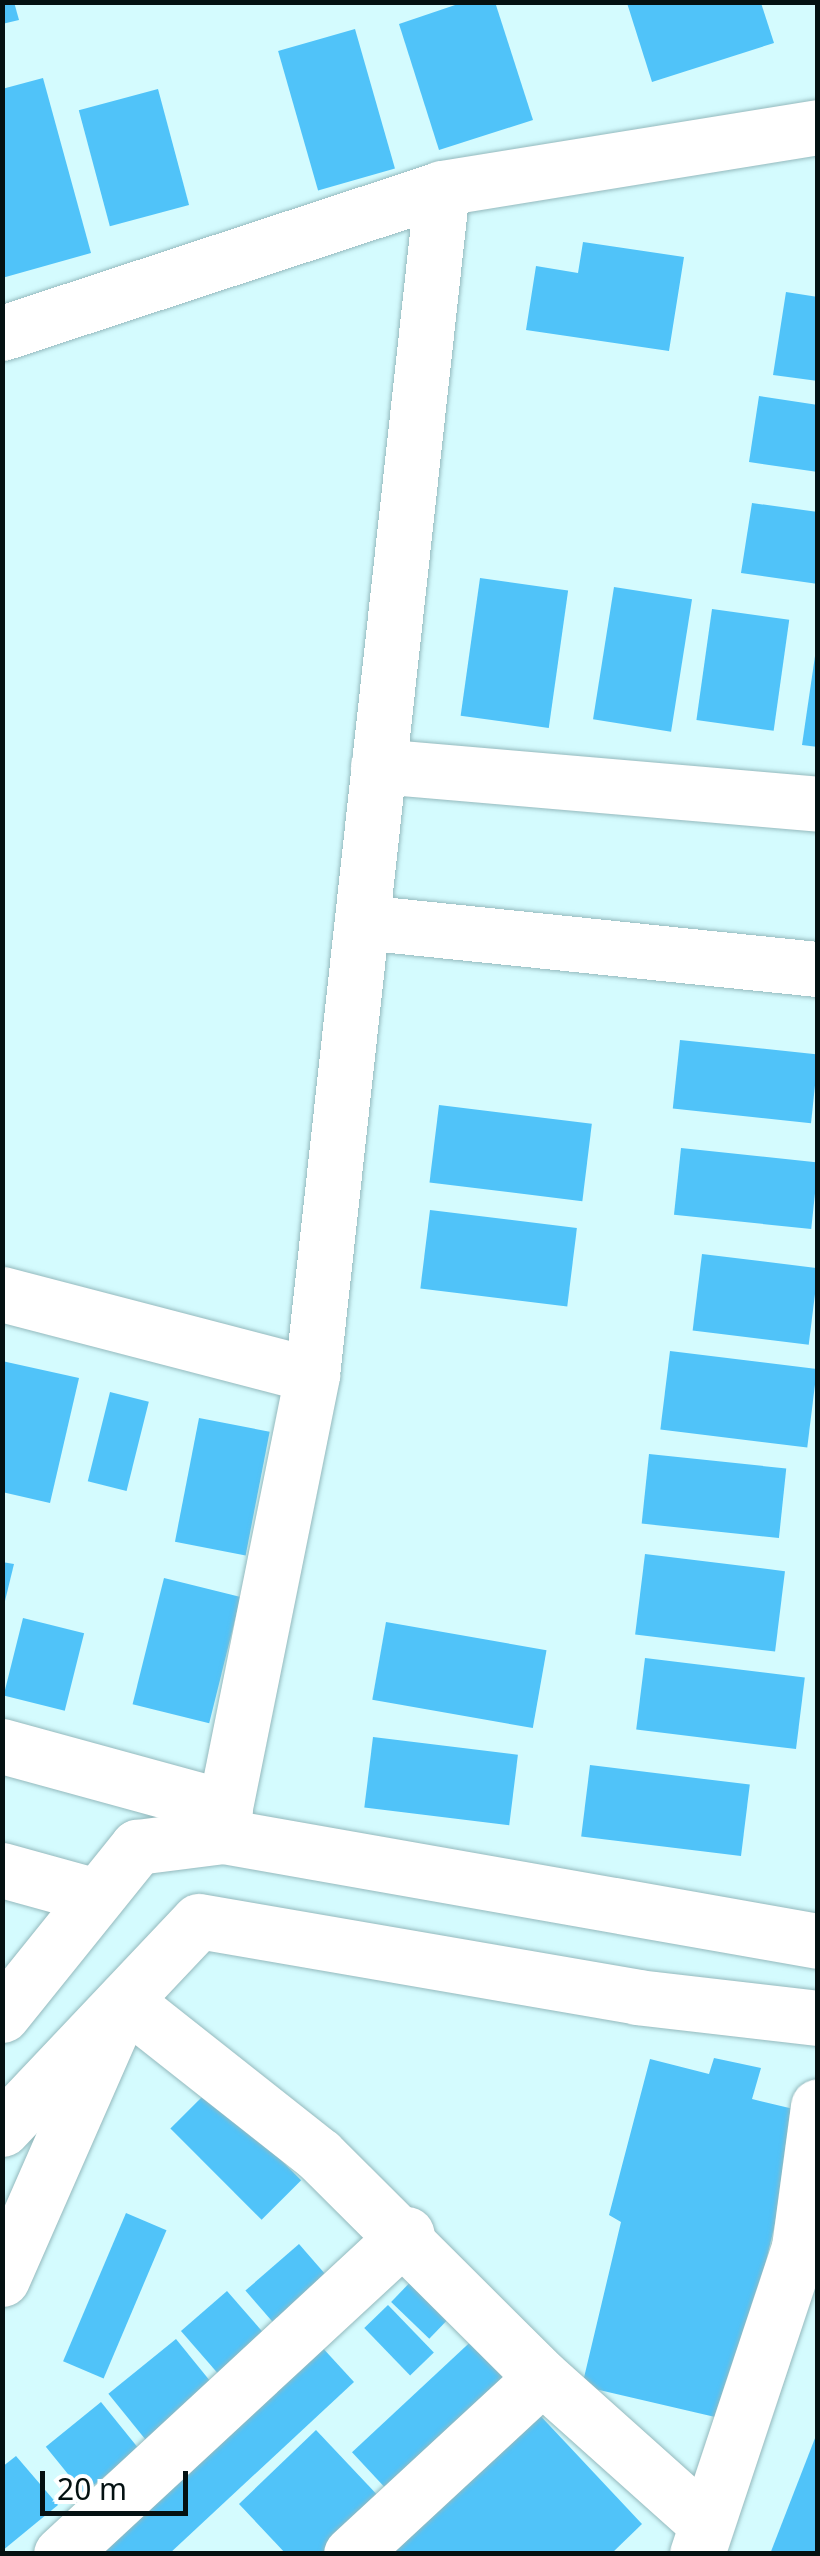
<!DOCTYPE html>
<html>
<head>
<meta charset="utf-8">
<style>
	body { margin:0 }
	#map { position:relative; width:820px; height:2556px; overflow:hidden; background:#d4fbfe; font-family:"Noto Sans",sans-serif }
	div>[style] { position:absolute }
	.building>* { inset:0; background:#50c3f9; transform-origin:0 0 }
	.roads { filter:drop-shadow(0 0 2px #94b9bd) drop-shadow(0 0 2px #94b9bd) }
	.minor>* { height:55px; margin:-27.5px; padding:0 27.5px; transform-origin:27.5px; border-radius:27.5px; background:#fff }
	span { translate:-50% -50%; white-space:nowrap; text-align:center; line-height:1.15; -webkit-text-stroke:10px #fff; paint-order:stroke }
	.frame { position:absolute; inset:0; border:5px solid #041112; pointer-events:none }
	.scale { position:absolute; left:40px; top:2471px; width:148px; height:45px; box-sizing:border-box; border:5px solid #041112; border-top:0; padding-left:12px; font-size:30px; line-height:35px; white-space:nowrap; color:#041112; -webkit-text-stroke:8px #fff; paint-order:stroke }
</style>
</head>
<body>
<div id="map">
	<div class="building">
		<div style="clip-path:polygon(2px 2px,14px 2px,19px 20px,2px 24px)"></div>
		<div style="clip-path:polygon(464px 2px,495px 2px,533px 120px,439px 150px,399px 24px)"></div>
		<div style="clip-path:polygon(627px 3px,761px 3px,774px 43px,652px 82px)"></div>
		<div style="left:355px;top:29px;width:145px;height:80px;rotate:74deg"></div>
		<div style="clip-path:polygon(43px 78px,91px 253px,2px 278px,2px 89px)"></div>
		<div style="left:158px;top:89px;width:120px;height:82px;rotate:75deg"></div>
		<div style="clip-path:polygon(583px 242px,684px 257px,669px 351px,526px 330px,536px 266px,578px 273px)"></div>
		<div style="clip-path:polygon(786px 292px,818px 297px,818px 381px,773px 375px)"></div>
		<div style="clip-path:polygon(759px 396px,818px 405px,818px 472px,749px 462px)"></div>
		<div style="clip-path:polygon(752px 503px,818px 512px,818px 584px,741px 573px)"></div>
		<div style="left:480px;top:578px;width:89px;height:139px;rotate:8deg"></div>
		<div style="left:614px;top:587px;width:79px;height:134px;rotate:9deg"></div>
		<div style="left:712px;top:609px;width:78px;height:112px;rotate:8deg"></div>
		<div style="clip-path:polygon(815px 656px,818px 656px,818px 747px,802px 745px)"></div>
		<div style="left:680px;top:1040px;width:139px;height:69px;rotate:6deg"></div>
		<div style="left:439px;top:1105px;width:154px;height:78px;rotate:7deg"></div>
		<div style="left:681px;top:1148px;width:138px;height:67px;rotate:6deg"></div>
		<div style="left:430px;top:1210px;width:148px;height:79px;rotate:7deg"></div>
		<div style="left:702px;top:1254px;width:117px;height:77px;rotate:7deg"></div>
		<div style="left:670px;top:1351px;width:148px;height:79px;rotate:7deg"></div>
		<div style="clip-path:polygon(2px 1361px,79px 1378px,50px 1503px,2px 1492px)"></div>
		<div style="left:110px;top:1392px;width:40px;height:92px;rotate:14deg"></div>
		<div style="left:199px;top:1418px;width:72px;height:126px;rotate:11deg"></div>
		<div style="left:649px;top:1454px;width:138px;height:70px;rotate:6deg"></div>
		<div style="left:645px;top:1554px;width:141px;height:81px;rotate:7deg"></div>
		<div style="clip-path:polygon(2px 1562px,14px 1564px,4px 1605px,2px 1605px)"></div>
		<div style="left:164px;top:1578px;width:79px;height:130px;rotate:14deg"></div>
		<div style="left:23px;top:1618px;width:63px;height:80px;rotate:14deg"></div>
		<div style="left:386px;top:1622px;width:163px;height:79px;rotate:10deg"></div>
		<div style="left:645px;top:1658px;width:161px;height:72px;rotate:7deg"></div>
		<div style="left:373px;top:1737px;width:146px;height:71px;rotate:7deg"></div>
		<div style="left:590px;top:1765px;width:161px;height:72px;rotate:7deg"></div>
		<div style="clip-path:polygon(714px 2058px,761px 2068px,752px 2099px,802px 2111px,728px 2420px,582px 2386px,621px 2222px,609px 2215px,650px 2059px,709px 2074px)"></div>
		<div style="left:210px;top:2089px;width:129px;height:56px;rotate:45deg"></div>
		<div style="left:126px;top:2213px;width:44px;height:161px;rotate:23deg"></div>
		<div style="left:299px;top:2244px;width:58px;height:71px;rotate:49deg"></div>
		<div style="left:421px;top:2271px;width:53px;height:43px;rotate:44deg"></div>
		<div style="left:227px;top:2291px;width:62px;height:61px;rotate:49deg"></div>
		<div style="left:388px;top:2305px;width:66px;height:33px;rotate:46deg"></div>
		<div style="left:480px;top:2333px;width:54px;height:175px;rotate:47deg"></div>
		<div style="left:176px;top:2339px;width:66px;height:87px;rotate:51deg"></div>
		<div style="clip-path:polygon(320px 2345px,354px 2382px,169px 2554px,95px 2554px)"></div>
		<div style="left:101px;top:2402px;width:60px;height:71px;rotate:51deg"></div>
		<div style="clip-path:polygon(535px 2410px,642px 2524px,611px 2554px,379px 2554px)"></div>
		<div style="clip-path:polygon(316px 2430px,383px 2501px,327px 2554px,286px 2554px,239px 2504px)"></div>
		<div style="clip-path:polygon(817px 2433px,818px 2554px,770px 2554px)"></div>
		<div style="clip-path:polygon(16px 2456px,58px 2505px,2px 2551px,2px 2467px)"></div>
	</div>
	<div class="roads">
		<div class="minor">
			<div style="left:2px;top:333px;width:463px;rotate:-18.2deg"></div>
			<div style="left:442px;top:188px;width:381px;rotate:-9.2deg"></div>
			<div style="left:378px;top:766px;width:442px;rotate:4.9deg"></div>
			<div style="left:362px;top:922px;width:458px;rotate:5.9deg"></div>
			<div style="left:2px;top:1294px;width:320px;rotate:14.6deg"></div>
			<div style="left:2px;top:1746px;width:231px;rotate:15.3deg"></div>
			<div style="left:225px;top:1807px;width:29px;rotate:94deg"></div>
			<div style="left:225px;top:1807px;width:441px;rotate:-78.6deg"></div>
			<div style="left:312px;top:1375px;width:1194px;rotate:-83.75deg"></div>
			<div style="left:2px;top:1870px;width:93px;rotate:15.5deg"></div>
			<div style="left:2px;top:2015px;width:216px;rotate:-51.2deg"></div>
			<div style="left:137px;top:1847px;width:87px;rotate:-7.3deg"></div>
			<div style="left:223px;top:1836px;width:604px;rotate:10.01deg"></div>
			<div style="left:2px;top:2129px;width:286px;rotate:-46.6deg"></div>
			<div style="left:199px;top:1921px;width:445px;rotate:9.8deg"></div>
			<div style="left:637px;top:1997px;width:182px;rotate:6.6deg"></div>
			<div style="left:2px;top:2279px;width:304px;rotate:-66.3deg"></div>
			<div style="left:124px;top:2001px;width:248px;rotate:38.3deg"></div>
			<div style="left:319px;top:2155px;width:315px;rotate:44.9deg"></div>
			<div style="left:542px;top:2377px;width:217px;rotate:41.8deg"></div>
			<div style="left:61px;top:2554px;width:471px;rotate:-42.8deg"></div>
			<div style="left:351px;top:2554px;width:260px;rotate:-42.8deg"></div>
			<div style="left:697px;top:2554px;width:324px;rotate:-71.6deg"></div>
			<div style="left:799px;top:2247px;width:142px;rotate:-82.3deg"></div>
		</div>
	</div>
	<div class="frame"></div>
	<div class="scale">20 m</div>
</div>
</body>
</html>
